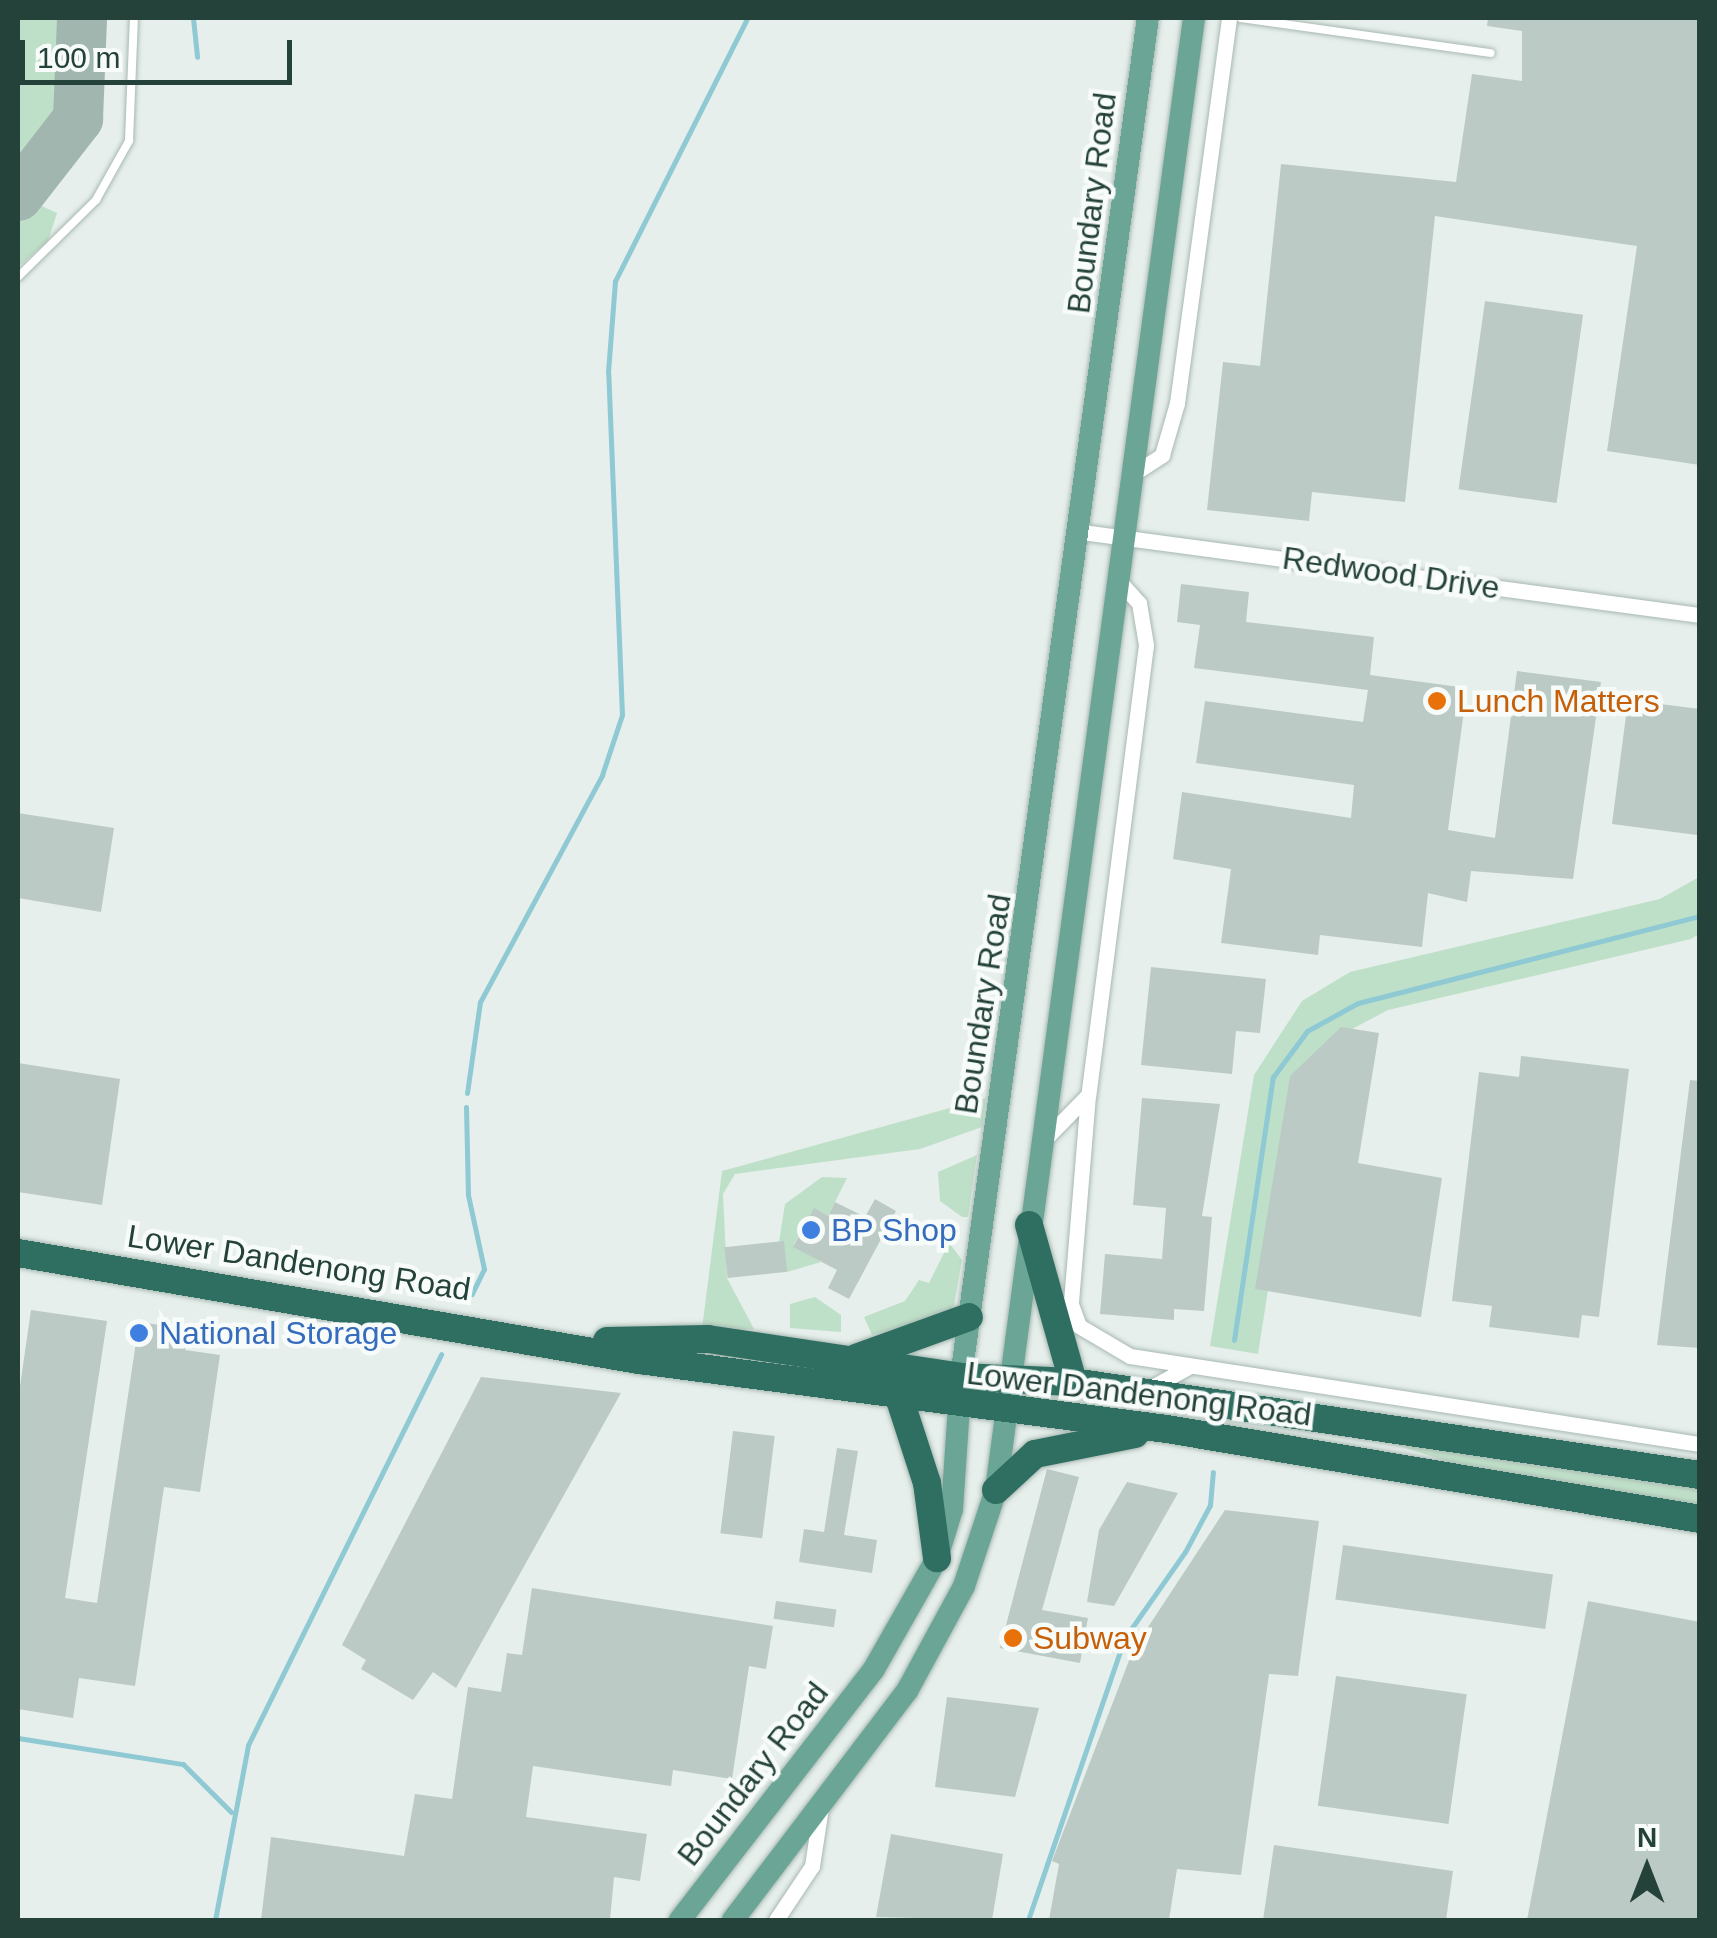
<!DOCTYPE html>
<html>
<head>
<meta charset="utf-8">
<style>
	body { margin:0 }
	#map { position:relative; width:1717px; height:1938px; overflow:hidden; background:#e6efeb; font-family:Helvetica,sans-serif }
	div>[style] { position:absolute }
	.green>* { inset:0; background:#bfe0c8 }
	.stream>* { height:5px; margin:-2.5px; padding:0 2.5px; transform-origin:2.5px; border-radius:2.5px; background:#8ec9d4 }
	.taxiway>* { height:50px; margin:-25px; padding:0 25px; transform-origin:25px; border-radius:25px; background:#a2b6b0 }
	.building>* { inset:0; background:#bbcac4; transform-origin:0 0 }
	.roads { filter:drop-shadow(0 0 2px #a8b8b2) drop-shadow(0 0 2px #a8b8b2) }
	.lane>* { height:8px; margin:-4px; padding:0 4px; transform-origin:4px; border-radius:4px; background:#fff }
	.street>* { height:15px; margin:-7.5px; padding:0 7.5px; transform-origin:7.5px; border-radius:7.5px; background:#fff }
	.primary>* { height:22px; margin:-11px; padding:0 11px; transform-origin:11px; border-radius:11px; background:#6aa596 }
	.highway>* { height:28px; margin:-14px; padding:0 14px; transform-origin:14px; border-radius:14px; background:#2f6f62 }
	.dots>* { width:28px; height:28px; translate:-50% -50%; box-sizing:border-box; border:5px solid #f7fbf9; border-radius:50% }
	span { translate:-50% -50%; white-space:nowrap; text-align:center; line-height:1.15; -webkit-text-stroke:9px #f7fbf9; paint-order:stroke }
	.street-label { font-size:32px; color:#24423a }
	.food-label { font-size:32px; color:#c56008 }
	.left { translate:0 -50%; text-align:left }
	.shop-label { font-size:32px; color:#366cbe }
	.frame { position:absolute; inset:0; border:20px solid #24423a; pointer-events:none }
	.north { position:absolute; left:1597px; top:1818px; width:100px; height:100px; -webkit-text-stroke:8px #f7fbf9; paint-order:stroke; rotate:0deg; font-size:28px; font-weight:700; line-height:40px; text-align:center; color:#24423a }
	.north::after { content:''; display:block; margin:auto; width:35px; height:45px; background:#24423a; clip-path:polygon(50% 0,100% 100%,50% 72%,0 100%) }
	.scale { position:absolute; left:20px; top:40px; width:272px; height:45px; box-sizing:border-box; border:5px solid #24423a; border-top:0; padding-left:12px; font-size:30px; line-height:35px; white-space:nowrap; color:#24423a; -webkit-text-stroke:8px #f7fbf9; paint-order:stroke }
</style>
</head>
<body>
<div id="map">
	<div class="green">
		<div style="clip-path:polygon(18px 18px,68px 18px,70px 70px,62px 120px,18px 178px)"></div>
		<div style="clip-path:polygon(33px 202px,57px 213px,48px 241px,18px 267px,18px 212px)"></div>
		<div style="clip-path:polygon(1699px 877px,1699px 934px,1691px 939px,1388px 1010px,1335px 1038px,1295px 1117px,1258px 1354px,1210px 1346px,1254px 1075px,1302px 1001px,1350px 972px,1660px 899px)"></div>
		<div style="clip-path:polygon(986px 1098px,982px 1127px,920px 1149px,735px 1174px,723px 1194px,727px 1278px,754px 1329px,702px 1329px,722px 1171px)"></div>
		<div style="clip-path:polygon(977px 1155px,968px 1217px,962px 1217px,940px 1201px,938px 1172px)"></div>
		<div style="clip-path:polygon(822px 1177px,847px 1178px,828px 1216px,814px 1209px,794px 1244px,821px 1262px,787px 1272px,779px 1242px,785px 1204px)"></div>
		<div style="clip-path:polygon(942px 1233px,962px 1260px,954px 1305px,947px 1315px,872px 1335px,864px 1317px,905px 1301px,919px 1280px,929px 1283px,948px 1245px)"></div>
		<div style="clip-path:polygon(815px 1297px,841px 1315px,841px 1332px,790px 1328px,790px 1304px)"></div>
		<div style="clip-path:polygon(1387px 1442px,1699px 1481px,1699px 1509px,1474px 1470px)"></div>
	</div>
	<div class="stream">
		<div style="left:193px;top:18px;width:39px;rotate:84deg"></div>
		<div style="left:467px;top:1093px;width:92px;rotate:-81.9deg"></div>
		<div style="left:480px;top:1002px;width:258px;rotate:-61.7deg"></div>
		<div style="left:602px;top:775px;width:63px;rotate:-71.6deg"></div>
		<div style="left:622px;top:715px;width:343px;rotate:-92.3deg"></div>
		<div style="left:608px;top:372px;width:91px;rotate:-85.6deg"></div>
		<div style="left:615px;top:281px;width:294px;rotate:-63.3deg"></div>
		<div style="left:466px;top:1107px;width:88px;rotate:88.7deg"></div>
		<div style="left:468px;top:1195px;width:76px;rotate:77.8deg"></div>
		<div style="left:484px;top:1269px;width:28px;rotate:116deg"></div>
		<div style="left:1234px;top:1340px;width:266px;rotate:-81.6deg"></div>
		<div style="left:1273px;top:1077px;width:57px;rotate:-53.5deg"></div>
		<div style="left:1307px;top:1031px;width:58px;rotate:-28.8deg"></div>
		<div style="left:1358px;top:1003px;width:353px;rotate:-14.3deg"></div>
		<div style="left:18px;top:1738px;width:167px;rotate:9deg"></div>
		<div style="left:183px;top:1764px;width:68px;rotate:45deg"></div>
		<div style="left:215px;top:1920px;width:178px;rotate:-79.3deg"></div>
		<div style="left:248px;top:1745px;width:436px;rotate:-63.7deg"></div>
		<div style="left:1028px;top:1920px;width:297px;rotate:-71.1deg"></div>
		<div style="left:1124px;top:1639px;width:106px;rotate:-55deg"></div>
		<div style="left:1185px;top:1552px;width:53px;rotate:-62deg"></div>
		<div style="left:1210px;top:1505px;width:33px;rotate:-85deg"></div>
	</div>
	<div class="taxiway">
		<div style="left:18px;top:196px;width:98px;rotate:-52.1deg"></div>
		<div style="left:78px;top:119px;width:101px;rotate:-87.7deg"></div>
	</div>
	<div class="building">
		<div style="clip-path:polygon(1488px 18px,1700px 18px,1700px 465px,1607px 451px,1637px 246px,1435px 216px,1405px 502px,1312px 492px,1309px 521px,1207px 510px,1223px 362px,1260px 366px,1281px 164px,1456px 182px,1472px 74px,1522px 81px,1522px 31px,1487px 26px)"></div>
		<div style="left:1485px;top:301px;width:99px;height:190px;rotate:8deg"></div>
		<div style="clip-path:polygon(1181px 584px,1249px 592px,1246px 622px,1374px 637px,1370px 675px,1467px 688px,1448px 830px,1495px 838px,1517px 671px,1601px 682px,1573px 879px,1471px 871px,1467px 902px,1428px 893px,1422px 947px,1320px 935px,1318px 955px,1221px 943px,1231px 869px,1173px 859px,1182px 792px,1351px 818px,1354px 785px,1196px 763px,1205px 701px,1363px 722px,1368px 690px,1194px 668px,1200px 625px,1177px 622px)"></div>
		<div style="clip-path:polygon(1628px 700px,1700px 709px,1697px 835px,1612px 824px)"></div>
		<div style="clip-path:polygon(18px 813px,114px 828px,101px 912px,18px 898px)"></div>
		<div style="clip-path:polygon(1151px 967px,1266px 979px,1260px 1033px,1236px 1031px,1232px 1074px,1141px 1065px)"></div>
		<div style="clip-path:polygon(1341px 1027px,1379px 1033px,1358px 1163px,1442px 1178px,1421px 1317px,1255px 1289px,1290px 1076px)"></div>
		<div style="clip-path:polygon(1521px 1056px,1629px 1069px,1599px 1317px,1582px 1315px,1579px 1338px,1489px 1327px,1492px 1306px,1452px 1301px,1479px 1072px,1519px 1077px)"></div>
		<div style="clip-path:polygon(18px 1063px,120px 1079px,102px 1205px,18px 1192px)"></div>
		<div style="clip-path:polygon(1690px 1080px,1700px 1081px,1700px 1348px,1657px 1345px)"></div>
		<div style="clip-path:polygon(1142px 1098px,1220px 1104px,1202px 1216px,1212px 1217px,1204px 1311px,1174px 1309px,1174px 1320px,1100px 1314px,1105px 1254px,1162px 1259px,1166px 1208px,1133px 1205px)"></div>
		<div style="clip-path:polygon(875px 1199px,896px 1211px,849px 1299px,828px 1288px,837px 1270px,793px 1247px,814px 1208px,828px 1216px,835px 1202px,865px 1217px)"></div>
		<div style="left:784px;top:1241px;width:31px;height:60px;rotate:84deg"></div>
		<div style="clip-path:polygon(31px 1310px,107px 1321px,65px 1598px,97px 1603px,139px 1322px,188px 1329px,185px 1350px,220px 1355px,200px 1492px,164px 1487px,135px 1686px,79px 1678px,73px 1718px,18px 1709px,18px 1400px)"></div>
		<div style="clip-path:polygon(481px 1377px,621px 1393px,456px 1688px,433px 1672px,413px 1700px,361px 1669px,366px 1660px,342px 1645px)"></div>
		<div style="left:733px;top:1431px;width:42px;height:103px;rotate:7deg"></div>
		<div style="clip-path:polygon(837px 1448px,858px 1451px,844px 1535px,877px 1540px,872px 1573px,799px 1562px,804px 1529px,824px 1532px)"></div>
		<div style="clip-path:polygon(1047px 1469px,1079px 1477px,1042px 1610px,1088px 1618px,1080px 1663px,1000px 1648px)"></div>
		<div style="clip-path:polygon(1127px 1482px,1178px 1493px,1114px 1606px,1087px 1602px,1099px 1530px)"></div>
		<div style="clip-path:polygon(1225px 1510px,1319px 1521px,1298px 1676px,1269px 1674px,1241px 1875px,1177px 1869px,1169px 1920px,1049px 1920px,1059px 1864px,1052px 1861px,1133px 1650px)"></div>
		<div style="left:1343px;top:1545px;width:212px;height:55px;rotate:8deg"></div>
		<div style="clip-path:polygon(532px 1588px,773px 1626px,766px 1669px,749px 1666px,732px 1779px,673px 1770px,671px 1786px,533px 1766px,526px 1817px,647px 1834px,640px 1881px,614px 1877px,610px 1920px,261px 1920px,271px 1837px,404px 1856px,415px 1794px,452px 1799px,468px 1687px,501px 1692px,507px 1653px,522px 1655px)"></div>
		<div style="left:776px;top:1601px;width:61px;height:18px;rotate:8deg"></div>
		<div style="clip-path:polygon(1588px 1601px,1700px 1622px,1700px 1920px,1527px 1920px)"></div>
		<div style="left:1336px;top:1676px;width:132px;height:131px;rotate:8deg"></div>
		<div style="clip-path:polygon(947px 1697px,1039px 1708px,1015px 1797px,935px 1787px)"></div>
		<div style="clip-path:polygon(891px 1834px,1003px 1854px,992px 1920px,876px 1917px)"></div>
		<div style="clip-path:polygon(1274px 1845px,1453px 1871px,1446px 1920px,1263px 1920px)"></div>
	</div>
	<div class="roads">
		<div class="lane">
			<div style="left:1241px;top:18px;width:252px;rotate:8deg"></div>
			<div style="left:18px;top:277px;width:110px;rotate:-44.6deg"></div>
			<div style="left:96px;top:200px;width:68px;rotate:-60.8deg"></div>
			<div style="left:129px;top:141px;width:123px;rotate:-87.7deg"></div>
		</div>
		<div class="street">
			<div style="left:1133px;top:474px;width:35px;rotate:-33deg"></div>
			<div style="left:1162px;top:455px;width:54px;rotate:-73.9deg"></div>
			<div style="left:1177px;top:403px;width:388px;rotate:-82.3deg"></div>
			<div style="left:1082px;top:532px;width:624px;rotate:7.65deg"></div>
			<div style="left:1119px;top:581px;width:30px;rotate:48deg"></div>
			<div style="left:1139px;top:603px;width:43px;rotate:80.5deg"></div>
			<div style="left:1146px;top:645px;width:454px;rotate:97.3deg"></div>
			<div style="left:1088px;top:1095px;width:210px;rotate:94.7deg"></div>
			<div style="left:1071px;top:1304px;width:23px;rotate:70deg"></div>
			<div style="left:1079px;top:1326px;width:59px;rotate:30.5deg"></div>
			<div style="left:1130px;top:1356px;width:577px;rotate:8.78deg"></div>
			<div style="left:1043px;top:1141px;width:64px;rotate:-45.6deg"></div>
			<div style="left:1145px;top:1391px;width:51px;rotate:-29.1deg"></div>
			<div style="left:776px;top:1920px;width:65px;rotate:-56.3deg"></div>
			<div style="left:812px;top:1866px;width:60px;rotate:-81.3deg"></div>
		</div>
		<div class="primary">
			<div style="left:680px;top:1920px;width:317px;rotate:-52.3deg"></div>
			<div style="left:874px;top:1669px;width:128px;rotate:-60.4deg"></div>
			<div style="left:937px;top:1558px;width:51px;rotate:-73deg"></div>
			<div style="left:952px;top:1509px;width:132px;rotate:-86.1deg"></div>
			<div style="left:961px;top:1377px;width:1372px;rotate:-82.17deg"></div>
			<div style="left:733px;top:1920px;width:288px;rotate:-52.8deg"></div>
			<div style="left:907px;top:1691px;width:119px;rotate:-61.5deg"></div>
			<div style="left:964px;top:1586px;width:101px;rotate:-71.6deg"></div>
			<div style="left:996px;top:1490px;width:1485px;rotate:-82.34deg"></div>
		</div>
		<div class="highway">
			<div style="left:1029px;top:1225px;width:163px;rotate:74.3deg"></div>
			<div style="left:18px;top:1253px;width:630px;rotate:9.78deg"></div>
			<div style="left:639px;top:1360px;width:532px;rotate:7.45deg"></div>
			<div style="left:1167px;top:1429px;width:541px;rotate:9.58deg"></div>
			<div style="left:607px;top:1341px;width:101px;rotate:-1.1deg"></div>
			<div style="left:708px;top:1339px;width:256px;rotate:8.5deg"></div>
			<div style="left:961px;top:1377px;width:112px;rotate:2.6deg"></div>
			<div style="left:1073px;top:1382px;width:634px;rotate:8.44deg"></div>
			<div style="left:856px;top:1358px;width:120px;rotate:-19.9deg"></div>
			<div style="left:900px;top:1400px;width:87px;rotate:72deg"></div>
			<div style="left:927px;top:1483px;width:76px;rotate:82.4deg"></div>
			<div style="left:996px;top:1490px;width:53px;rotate:-42.7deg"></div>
			<div style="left:1035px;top:1454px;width:102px;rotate:-11.3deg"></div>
		</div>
	</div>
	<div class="dots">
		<div style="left:1437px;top:701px;background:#e8710a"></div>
		<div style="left:811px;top:1230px;background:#3f7fe0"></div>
		<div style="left:139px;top:1333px;background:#3f7fe0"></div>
		<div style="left:1013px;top:1638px;background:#e8710a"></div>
	</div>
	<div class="street-label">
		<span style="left:1092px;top:203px;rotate:-83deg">Boundary Road</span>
		<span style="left:1391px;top:573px;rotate:8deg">Redwood Drive</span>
		<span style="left:983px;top:1004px;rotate:-81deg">Boundary Road</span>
		<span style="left:299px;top:1263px;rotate:9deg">Lower Dandenong Road</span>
		<span style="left:1139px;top:1394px;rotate:7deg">Lower Dandenong Road</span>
		<span style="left:753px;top:1774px;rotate:-52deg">Boundary Road</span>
	</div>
	<div class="food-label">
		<span class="left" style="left:1457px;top:701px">Lunch Matters</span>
		<span class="left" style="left:1033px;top:1638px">Subway</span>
	</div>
	<div class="shop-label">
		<span class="left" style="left:831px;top:1230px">BP Shop</span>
		<span class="left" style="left:159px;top:1333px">National Storage</span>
	</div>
	<div class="frame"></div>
	<div class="north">N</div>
	<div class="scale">100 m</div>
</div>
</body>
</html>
